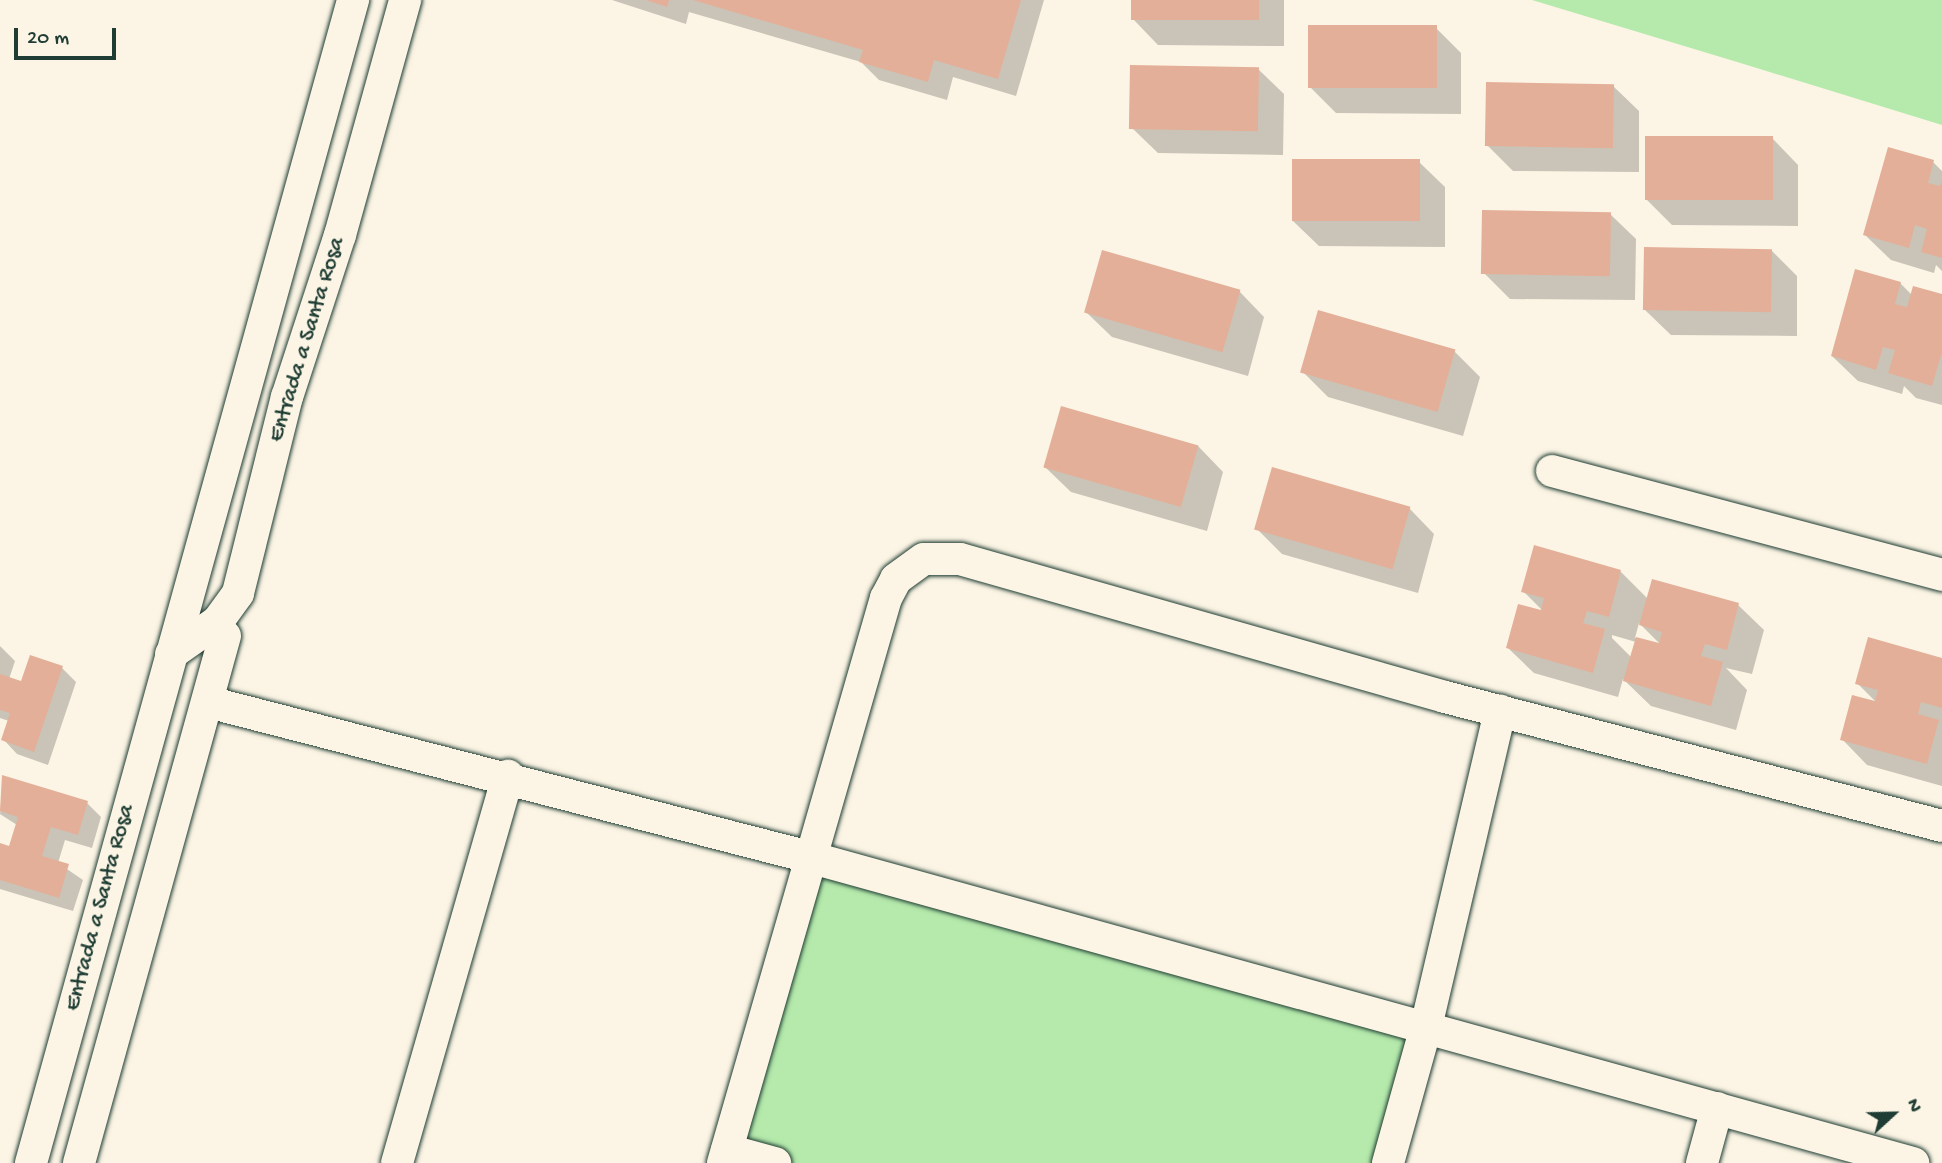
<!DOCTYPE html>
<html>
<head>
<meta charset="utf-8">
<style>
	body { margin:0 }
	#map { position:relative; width:1942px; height:1163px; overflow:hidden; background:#fcf5e5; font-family:"Gochi Hand",sans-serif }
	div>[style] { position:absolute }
	.green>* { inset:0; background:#b5eaac }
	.shadow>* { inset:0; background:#0003 }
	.building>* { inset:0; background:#e4af98; transform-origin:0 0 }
	.roads { filter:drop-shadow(0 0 2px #1f3d34) drop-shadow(0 0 2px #1f3d34) }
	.street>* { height:32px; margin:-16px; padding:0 16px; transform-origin:16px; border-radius:16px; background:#fcf5e5 }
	span { translate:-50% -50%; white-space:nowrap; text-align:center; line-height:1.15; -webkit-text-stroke:6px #fcf5e5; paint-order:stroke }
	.street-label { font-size:23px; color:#1f3d34 }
	.north { position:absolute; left:1858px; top:1079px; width:70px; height:70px; -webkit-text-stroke:5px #fcf5e5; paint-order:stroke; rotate:68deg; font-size:19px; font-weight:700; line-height:28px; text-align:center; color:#1f3d34 }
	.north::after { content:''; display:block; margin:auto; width:24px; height:32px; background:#1f3d34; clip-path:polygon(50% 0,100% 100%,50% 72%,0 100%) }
	.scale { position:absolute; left:14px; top:28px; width:102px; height:32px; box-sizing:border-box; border:4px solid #1f3d34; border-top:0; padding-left:9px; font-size:21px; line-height:24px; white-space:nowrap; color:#1f3d34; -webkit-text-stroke:5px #fcf5e5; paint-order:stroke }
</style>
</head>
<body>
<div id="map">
	<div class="green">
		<div style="clip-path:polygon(1532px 0,1942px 0,1942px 125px,1747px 65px)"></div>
		<div style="clip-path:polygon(809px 857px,1426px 1027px,1388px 1163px,775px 1163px,727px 1150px)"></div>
	</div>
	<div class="shadow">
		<div style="clip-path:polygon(612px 0,1044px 0,1016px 96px,953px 77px,947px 100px,879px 80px,861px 62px,689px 12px,686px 24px)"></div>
		<div style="clip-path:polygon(1133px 0,1284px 0,1284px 46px,1158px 45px,1133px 19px)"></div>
		<div style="clip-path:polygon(1436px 28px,1461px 53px,1461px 114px,1336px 113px,1310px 87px)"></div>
		<div style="clip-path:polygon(1258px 69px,1284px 94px,1283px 155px,1158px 153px,1132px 128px)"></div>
		<div style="clip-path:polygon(1613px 86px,1639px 111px,1639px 172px,1513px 171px,1487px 145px)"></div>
		<div style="clip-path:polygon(1773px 139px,1798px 165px,1798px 226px,1672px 225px,1646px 199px)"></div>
		<div style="clip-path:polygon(1419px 162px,1445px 187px,1445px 247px,1319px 246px,1293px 221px)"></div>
		<div style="clip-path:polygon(1933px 162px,1942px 171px,1942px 271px,1936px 265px,1934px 273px,1891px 260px,1865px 235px)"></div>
		<div style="clip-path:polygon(1610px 214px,1636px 239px,1635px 300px,1510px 299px,1484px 273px)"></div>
		<div style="clip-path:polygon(1771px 250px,1797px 276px,1797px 336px,1671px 335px,1645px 310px)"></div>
		<div style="clip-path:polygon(1900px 283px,1913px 296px,1942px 296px,1942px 405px,1916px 398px,1904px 386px,1902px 394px,1858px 381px,1832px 356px)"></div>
		<div style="clip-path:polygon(1239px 291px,1264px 317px,1248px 376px,1112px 337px,1086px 312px)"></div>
		<div style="clip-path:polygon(1454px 351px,1480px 377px,1463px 436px,1328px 397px,1302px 371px)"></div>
		<div style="clip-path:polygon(1198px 446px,1223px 472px,1207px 531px,1071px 492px,1045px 467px)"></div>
		<div style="clip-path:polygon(1409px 508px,1434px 534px,1418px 593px,1282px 554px,1256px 528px)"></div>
		<div style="clip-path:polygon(evenodd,1621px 572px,1648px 599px,1738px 605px,1764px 630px,1752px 674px,1726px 668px,1747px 690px,1736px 730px,1651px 706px,1623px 679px,1618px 697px,1534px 673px,1508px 648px,1545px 613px,1523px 591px,1621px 572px,1639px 623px,1662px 646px,1635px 638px,1639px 623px,1621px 572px,1612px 635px,1636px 642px,1632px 658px,1612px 638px,1612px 635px)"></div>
		<div style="clip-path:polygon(0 646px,15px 661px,9px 679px,22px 683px,62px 668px,76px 682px,48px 765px,17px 754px,3px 739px,9px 721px,0 718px)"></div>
		<div style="clip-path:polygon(1942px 660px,1942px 786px,1867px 765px,1842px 739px,1878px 704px,1857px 683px)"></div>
		<div style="clip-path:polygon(4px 777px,87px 803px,101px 817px,92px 848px,65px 840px,58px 863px,83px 880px,73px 911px,0 889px,0 845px,11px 849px,17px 825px,0 814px)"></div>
	</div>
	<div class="building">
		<div style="clip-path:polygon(646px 0,669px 0,667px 7px)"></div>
		<div style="clip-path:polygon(693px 0,1021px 0,998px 79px,934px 60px,928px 82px,859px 62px,863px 50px)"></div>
		<div style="left:1131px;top:0;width:128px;height:20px"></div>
		<div style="left:1308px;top:25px;width:129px;height:63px"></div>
		<div style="left:1130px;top:65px;width:129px;height:64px;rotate:1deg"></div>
		<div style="left:1486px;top:82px;width:128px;height:64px;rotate:1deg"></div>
		<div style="left:1645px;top:136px;width:128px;height:64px"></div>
		<div style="clip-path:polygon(1888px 147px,1934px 160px,1928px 183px,1940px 186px,1942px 181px,1942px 258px,1921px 252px,1927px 229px,1915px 225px,1909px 248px,1863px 235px)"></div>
		<div style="left:1292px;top:159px;width:128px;height:62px"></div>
		<div style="left:1482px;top:210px;width:129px;height:64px;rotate:1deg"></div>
		<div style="left:1644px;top:247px;width:128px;height:63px;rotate:1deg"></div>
		<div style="left:1102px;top:250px;width:144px;height:65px;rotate:16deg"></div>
		<div style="clip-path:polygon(1855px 269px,1901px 282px,1895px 304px,1907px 307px,1913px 286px,1942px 294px,1942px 352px,1932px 386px,1888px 373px,1895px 350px,1883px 347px,1876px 370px,1831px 356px)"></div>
		<div style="left:1318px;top:310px;width:143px;height:65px;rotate:16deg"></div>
		<div style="left:1061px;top:406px;width:143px;height:64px;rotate:16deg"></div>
		<div style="left:1272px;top:467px;width:144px;height:65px;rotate:16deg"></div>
		<div style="clip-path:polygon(1534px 545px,1621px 570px,1609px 617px,1587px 611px,1583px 623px,1605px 629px,1593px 673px,1506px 648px,1518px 604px,1541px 610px,1544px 598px,1521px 592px)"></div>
		<div style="clip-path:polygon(1652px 579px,1739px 603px,1727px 650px,1705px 644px,1701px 656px,1723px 662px,1711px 706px,1623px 681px,1636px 637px,1659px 643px,1662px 632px,1639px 625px)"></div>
		<div style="clip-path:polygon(1868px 637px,1942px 658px,1942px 708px,1921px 702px,1918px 714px,1939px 720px,1927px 764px,1840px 740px,1852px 695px,1875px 701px,1878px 690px,1855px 684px)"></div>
		<div style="clip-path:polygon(30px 655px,63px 666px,34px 752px,1px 740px,10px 713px,0 710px,0 674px,21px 681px)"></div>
		<div style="clip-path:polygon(2px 775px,88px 801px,78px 835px,51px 827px,42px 856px,69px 864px,59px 898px,0 880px,0 843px,9px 846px,18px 817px,0 811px)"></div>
	</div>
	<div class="roads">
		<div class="street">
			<div style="left:1552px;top:471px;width:404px;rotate:14.9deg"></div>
			<div style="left:171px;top:654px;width:57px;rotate:-35.1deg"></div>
			<div style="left:218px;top:621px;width:34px;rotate:-54deg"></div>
			<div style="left:238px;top:593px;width:202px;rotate:-76deg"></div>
			<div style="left:287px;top:397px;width:170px;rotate:-71.9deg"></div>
			<div style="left:340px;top:235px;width:244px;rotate:-74.5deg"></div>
			<div style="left:208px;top:702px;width:621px;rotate:14.46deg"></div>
			<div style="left:809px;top:857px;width:1146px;rotate:15.49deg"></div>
			<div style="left:727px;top:1150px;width:50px;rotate:15.2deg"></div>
			<div style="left:31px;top:1163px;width:1207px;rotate:-74.52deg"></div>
			<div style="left:79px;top:1163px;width:547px;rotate:-74.52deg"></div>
			<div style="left:397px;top:1163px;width:403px;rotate:-74deg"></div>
			<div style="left:723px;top:1163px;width:588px;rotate:-73.91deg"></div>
			<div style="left:886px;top:598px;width:21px;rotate:-62deg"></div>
			<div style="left:896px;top:579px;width:34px;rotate:-36deg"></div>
			<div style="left:924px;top:559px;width:36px"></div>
			<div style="left:960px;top:559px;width:504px;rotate:15.88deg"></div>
			<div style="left:1445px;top:697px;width:513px;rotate:14.55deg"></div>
			<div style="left:1388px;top:1163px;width:141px;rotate:-74.4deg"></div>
			<div style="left:1426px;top:1027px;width:325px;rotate:-76.8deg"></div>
			<div style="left:1702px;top:1163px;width:57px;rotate:-74.7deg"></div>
		</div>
	</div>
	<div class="street-label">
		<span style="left:308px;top:340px;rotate:-73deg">Entrada a Santa Rosa</span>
		<span style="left:101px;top:908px;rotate:-75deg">Entrada a Santa Rosa</span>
	</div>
	<div class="north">N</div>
	<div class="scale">20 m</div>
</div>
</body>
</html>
